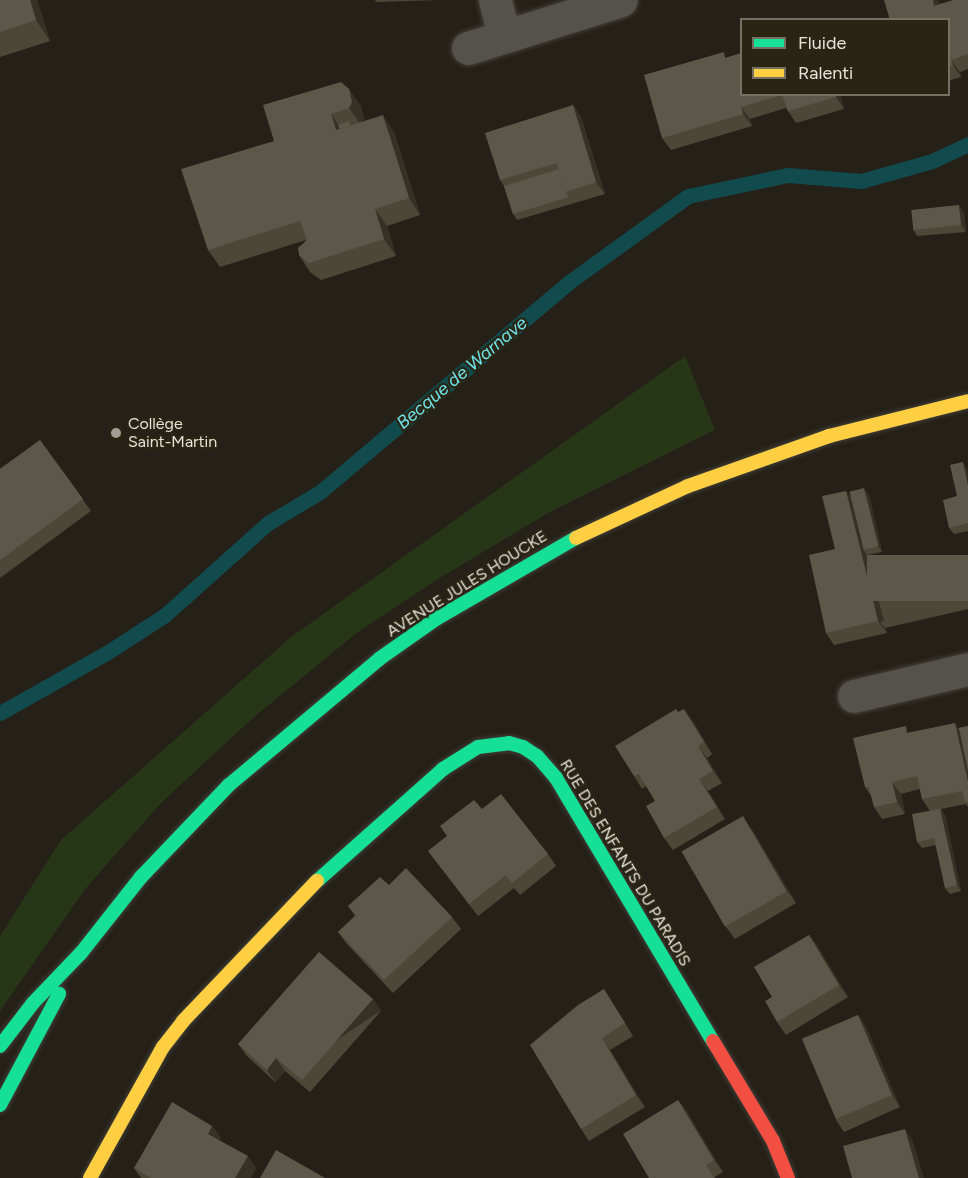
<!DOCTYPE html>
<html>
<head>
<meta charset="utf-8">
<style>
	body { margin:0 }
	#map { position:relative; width:968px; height:1178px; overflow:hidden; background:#252118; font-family:Figtree,sans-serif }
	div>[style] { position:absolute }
	.green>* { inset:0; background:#273616 }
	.stream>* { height:15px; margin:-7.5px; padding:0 7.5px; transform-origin:7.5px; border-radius:7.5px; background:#124b4e }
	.roads { filter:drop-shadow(0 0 2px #403e37) drop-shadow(0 0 2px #403e37) }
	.street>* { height:33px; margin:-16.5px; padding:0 16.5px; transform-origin:16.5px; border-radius:16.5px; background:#55514b }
	.fast>* { height:14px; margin:-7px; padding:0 7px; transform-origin:7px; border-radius:7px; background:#16e098 }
	.slow>* { height:14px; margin:-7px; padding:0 7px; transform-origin:7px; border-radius:7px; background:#ffcf43 }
	.jam>* { height:14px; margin:-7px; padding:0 7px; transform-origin:7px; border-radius:7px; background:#f24e42 }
	.wall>* { inset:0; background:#4c4838 }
	.shaded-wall>* { inset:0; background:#353124; transform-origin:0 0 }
	.building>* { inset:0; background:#5c5849; transform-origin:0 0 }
	.dots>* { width:16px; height:16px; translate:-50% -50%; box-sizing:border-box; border:3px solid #2a2413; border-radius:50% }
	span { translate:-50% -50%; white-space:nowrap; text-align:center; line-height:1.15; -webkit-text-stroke:4.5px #2a2413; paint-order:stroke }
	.poi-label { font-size:16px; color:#e6e2d8 }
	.left { translate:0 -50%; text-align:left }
	.street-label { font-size:16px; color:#e6e2d8 }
	.water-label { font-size:18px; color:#6ee3ea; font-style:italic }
	.legend { position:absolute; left:740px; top:18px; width:210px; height:78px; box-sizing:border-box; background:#2a2413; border:2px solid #757062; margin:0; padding:8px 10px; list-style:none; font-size:18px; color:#e6e2d8 }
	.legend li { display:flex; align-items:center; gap:12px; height:30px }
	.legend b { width:30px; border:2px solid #757062 }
</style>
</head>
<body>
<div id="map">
	<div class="green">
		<div style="clip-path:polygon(685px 356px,715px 430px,548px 513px,438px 579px,358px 632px,254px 717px,161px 803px,86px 888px,0 1011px,0 936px,61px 840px,291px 637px)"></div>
	</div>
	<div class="stream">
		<div style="left:0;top:713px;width:124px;rotate:-29.5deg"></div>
		<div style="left:108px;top:652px;width:68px;rotate:-33deg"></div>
		<div style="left:165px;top:615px;width:138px;rotate:-41.8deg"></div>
		<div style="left:268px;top:523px;width:61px;rotate:-30.8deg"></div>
		<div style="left:320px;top:492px;width:329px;rotate:-40.1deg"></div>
		<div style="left:572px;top:280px;width:143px;rotate:-35.9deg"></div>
		<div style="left:688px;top:196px;width:102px;rotate:-11.9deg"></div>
		<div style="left:788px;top:175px;width:73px;rotate:4.7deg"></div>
		<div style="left:861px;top:181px;width:74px;rotate:-15.7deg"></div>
		<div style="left:932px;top:161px;width:40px;rotate:-25deg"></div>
	</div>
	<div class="roads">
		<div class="street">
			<div style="left:495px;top:0;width:37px;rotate:76deg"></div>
			<div style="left:468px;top:48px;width:160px;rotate:-17.4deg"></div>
			<div style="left:854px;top:696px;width:117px;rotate:-13.3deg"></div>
		</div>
		<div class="fast">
			<div style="left:317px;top:881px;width:169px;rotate:-41.6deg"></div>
			<div style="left:443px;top:769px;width:41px;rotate:-32.2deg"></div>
			<div style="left:478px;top:747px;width:31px;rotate:-7deg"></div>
			<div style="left:509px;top:743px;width:15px;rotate:16deg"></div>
			<div style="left:523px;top:747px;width:17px;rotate:33deg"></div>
			<div style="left:537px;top:756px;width:29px;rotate:49deg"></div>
			<div style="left:556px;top:778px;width:306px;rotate:59.2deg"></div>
			<div style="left:0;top:1046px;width:54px;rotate:-52.5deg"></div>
			<div style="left:33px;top:1003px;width:69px;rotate:-46.2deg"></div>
			<div style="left:81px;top:953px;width:97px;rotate:-51.7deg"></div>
			<div style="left:141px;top:877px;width:127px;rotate:-46.3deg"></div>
			<div style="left:229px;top:785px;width:196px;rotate:-40deg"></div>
			<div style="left:379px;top:659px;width:70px;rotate:-35.1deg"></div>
			<div style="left:436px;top:619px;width:162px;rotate:-30.1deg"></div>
			<div style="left:0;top:1105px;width:126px;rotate:-62deg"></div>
		</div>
		<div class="slow">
			<div style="left:576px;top:538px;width:123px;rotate:-24.9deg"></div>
			<div style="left:688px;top:486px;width:150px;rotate:-19.5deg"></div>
			<div style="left:829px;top:436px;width:143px;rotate:-14.1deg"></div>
			<div style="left:90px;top:1178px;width:150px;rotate:-60.9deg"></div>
			<div style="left:163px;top:1047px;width:33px;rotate:-52deg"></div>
			<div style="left:183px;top:1021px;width:194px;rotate:-46.3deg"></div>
		</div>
		<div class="jam">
			<div style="left:713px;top:1041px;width:117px;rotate:59deg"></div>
			<div style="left:773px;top:1141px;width:40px;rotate:68deg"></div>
		</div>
	</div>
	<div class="wall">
		<div style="clip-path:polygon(0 0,37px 0,50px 41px,0 57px)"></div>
		<div style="clip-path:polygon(375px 0,440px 0,376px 2px)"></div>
		<div style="clip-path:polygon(884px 0,938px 0,939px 4px,968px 0,968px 69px,960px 72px,961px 77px,948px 81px,948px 20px)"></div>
		<div style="clip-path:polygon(728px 57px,840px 94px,844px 109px,796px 123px,786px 108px,750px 119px,752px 126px,671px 150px,662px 138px)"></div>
		<div style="clip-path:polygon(341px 82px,361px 106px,364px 119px,362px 122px,394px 132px,420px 215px,387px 226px,396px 256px,321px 280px,310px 272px,299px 255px,306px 240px,220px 267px,208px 250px,274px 141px)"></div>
		<div style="clip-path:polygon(573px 105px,581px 117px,605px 194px,517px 220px,513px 214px,504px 186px,500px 180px)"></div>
		<div style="clip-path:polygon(964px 212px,966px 232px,917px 236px,913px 229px)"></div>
		<div style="clip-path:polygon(40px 440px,91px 511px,0 578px,0 469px)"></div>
		<div style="clip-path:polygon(967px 469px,968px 531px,954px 534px,949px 528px,957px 496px)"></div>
		<div style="clip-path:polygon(846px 491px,850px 497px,869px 495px,882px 552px,867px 555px,873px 578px,968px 555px,968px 609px,885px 628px,887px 633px,834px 645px,826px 633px,835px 549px)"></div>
		<div style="clip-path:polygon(679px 712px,693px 721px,712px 754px,707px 758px,722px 783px,708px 791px,725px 819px,673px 850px,664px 838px,655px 801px,646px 786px,642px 789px,634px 776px)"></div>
		<div style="clip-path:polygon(968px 726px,968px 807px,966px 804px,941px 809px,945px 815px,961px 891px,950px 894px,945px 888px,936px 845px,922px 848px,917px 842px,930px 811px,922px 799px,920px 789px,901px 794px,905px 814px,882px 819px,874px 807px,871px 796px,865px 787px,910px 732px,959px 728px)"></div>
		<div style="clip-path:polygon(482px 809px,548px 854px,556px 866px,520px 895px,514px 888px,478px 916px,428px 851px)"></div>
		<div style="clip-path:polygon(751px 828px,796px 903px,735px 939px,726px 927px)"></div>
		<div style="clip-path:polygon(389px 885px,452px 917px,461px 929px,393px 993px,347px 944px,338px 932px,355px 916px,348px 906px)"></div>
		<div style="clip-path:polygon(809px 935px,818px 947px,848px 997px,786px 1035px,777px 1022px,772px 997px)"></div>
		<div style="clip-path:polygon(604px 989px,633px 1036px,610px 1050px,645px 1107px,589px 1141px,581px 1129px)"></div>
		<div style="clip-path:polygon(373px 999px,381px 1011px,310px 1092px,285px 1071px,275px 1082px,247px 1056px,238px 1044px)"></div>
		<div style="clip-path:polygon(858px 1015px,866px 1027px,900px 1107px,844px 1132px,836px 1120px)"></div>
		<div style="clip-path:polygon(678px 1100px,687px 1112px,723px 1172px,715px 1177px,715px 1178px,649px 1178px)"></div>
		<div style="clip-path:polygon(212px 1126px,221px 1138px,219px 1140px,256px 1168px,251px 1178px,141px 1178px,134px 1168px)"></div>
	</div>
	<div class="shaded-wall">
		<div style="clip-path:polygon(30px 0,37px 0,50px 41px,36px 20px)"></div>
		<div style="clip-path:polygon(933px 0,938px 0,943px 18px,934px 6px)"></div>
		<div style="clip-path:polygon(951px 60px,960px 72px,961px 77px,953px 65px)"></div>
		<div style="clip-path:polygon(349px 89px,361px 106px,364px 119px,361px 125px,349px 108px)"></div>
		<div style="clip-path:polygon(835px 94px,840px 94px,844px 109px,836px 97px)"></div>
		<div style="clip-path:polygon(573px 105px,581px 117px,605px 194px,596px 182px)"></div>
		<div style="clip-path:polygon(741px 107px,750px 119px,752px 126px,743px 114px)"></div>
		<div style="clip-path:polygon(331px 114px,343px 131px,336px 130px)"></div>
		<div style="clip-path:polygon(383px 115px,394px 132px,420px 215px,409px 198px)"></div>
		<div style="clip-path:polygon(959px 205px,964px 212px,966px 232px,961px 225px)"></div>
		<div style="clip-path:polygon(375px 209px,387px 226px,396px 256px,384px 239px)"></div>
		<div style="clip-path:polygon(963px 462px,967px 469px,968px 485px)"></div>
		<div style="clip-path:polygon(864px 488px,869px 495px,882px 552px,878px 546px)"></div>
		<div style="clip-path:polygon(846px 491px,854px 503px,863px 549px,867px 555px,884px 621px,880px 622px,885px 628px,887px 633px,878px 621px)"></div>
		<div style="clip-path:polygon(684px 709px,693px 721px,712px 754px,704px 742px)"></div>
		<div style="clip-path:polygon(955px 723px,963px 735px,968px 757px,968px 782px)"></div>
		<div style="clip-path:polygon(698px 746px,707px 758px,722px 783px,713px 771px)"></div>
		<div style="clip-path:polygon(699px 779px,708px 791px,725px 819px,717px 807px)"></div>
		<div style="clip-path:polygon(892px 782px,901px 794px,905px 814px,897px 802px)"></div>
		<div style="clip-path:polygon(940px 809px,945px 815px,961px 891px,957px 885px)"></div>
		<div style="clip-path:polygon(743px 816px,751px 828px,796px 903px,787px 891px)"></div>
		<div style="clip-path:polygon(809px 935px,818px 947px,848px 997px,839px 985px)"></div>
		<div style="left:373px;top:999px;width:14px;height:108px;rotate:56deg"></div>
		<div style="clip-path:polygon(858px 1015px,866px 1027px,900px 1107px,892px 1095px)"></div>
		<div style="clip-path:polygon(602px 1038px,610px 1050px,645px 1107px,636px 1095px)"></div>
		<div style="clip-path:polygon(276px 1058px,285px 1071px,275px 1082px,267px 1070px)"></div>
		<div style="clip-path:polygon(678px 1100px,687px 1112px,723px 1172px,714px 1160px)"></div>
		<div style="clip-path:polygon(212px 1126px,221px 1138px,216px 1146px,208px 1134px)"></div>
		<div style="clip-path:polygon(905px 1129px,913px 1141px,924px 1178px,919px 1178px)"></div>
		<div style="clip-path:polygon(248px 1156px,256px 1168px,251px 1178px,235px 1178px)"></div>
	</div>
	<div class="building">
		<div style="clip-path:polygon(0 0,30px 0,36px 20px,0 32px)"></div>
		<div style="clip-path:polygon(884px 0,933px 0,934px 6px,953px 0,968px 0,968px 54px,951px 60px,953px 65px,948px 67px,948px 20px,890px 20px)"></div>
		<div style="clip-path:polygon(724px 52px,725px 58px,741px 53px,741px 94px,835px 94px,836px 97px,788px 111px,782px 95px,741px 107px,743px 114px,662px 138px,644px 75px)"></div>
		<div style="clip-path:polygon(341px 82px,349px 89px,352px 102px,349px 108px,331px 114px,336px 130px,383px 115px,409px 198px,375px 209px,384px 239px,309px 263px,299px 255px,298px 248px,307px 240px,300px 221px,208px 250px,181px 169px,274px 141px,263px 105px)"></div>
		<div style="clip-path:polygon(573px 105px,596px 182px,565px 192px,557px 163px,500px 180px,485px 133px)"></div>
		<div style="clip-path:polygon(349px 121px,350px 126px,340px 129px,338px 125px)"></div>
		<div style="clip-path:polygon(559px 169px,565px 192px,569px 197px,513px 214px,504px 186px)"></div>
		<div style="left:959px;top:205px;width:20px;height:48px;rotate:84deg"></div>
		<div style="clip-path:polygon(40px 440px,83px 499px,0 560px,0 469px)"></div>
		<div style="clip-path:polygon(963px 462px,968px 485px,968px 523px,949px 528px,943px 500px,957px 496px,950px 465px)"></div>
		<div style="left:864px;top:488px;width:60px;height:15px;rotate:76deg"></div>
		<div style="clip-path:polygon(846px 491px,878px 621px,826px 633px,809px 555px,835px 549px,822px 496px)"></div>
		<div style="left:968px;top:555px;width:46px;height:101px;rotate:90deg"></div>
		<div style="clip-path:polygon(676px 709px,678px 712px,684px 709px,704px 742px,698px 746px,713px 771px,699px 779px,717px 807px,664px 838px,646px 806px,655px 801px,639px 774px,634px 776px,615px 746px)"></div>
		<div style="clip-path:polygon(955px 723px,968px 782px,968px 802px,965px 802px,962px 791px,922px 799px,917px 776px,892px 782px,897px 802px,874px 807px,869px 787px,865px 787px,853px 738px,906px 726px,907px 733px)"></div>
		<div style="clip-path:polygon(968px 726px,968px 771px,959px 728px)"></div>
		<div style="clip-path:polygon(501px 794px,548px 854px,512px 883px,506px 875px,469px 904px,428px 851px,447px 836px,440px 826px,474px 800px,482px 809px)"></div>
		<div style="clip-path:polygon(940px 809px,957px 885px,945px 888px,934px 838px,917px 842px,912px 814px)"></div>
		<div style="left:743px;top:816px;width:87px;height:71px;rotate:60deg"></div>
		<div style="clip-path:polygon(406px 868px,452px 917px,384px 980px,338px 932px,356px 915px,348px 906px,380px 877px,389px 885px)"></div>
		<div style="clip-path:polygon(809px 935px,839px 985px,777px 1022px,765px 1001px,772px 997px,754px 967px)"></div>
		<div style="clip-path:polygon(319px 952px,373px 999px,302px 1080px,276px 1058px,267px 1070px,238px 1044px)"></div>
		<div style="clip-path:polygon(604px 989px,625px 1023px,602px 1038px,636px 1095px,581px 1129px,530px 1045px,578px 1005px)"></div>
		<div style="left:858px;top:1015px;width:87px;height:61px;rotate:67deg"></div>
		<div style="clip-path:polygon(678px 1100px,714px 1160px,706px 1165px,714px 1178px,649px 1178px,623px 1134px)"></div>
		<div style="clip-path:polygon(172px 1102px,212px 1126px,208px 1134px,248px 1156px,235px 1178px,151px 1178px,134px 1168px)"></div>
		<div style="clip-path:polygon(905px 1129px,919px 1178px,852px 1178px,843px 1146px)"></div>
		<div style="clip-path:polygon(276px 1150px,325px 1178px,260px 1178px)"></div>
	</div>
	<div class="dots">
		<div style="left:116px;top:433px;background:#a29e95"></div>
	</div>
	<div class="poi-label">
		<span class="left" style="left:128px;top:433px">Collège<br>Saint-Martin</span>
	</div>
	<div class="street-label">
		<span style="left:467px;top:584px;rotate:-32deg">AVENUE JULES HOUCKE</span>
		<span style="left:625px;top:863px;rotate:59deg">RUE DES ENFANTS DU PARADIS</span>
	</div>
	<div class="water-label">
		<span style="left:462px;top:373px;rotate:-40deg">Becque de Warnave</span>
	</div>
	<ul class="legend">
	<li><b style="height:8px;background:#16e098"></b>Fluide</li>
	<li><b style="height:8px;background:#ffcf43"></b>Ralenti</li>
	</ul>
</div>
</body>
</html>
